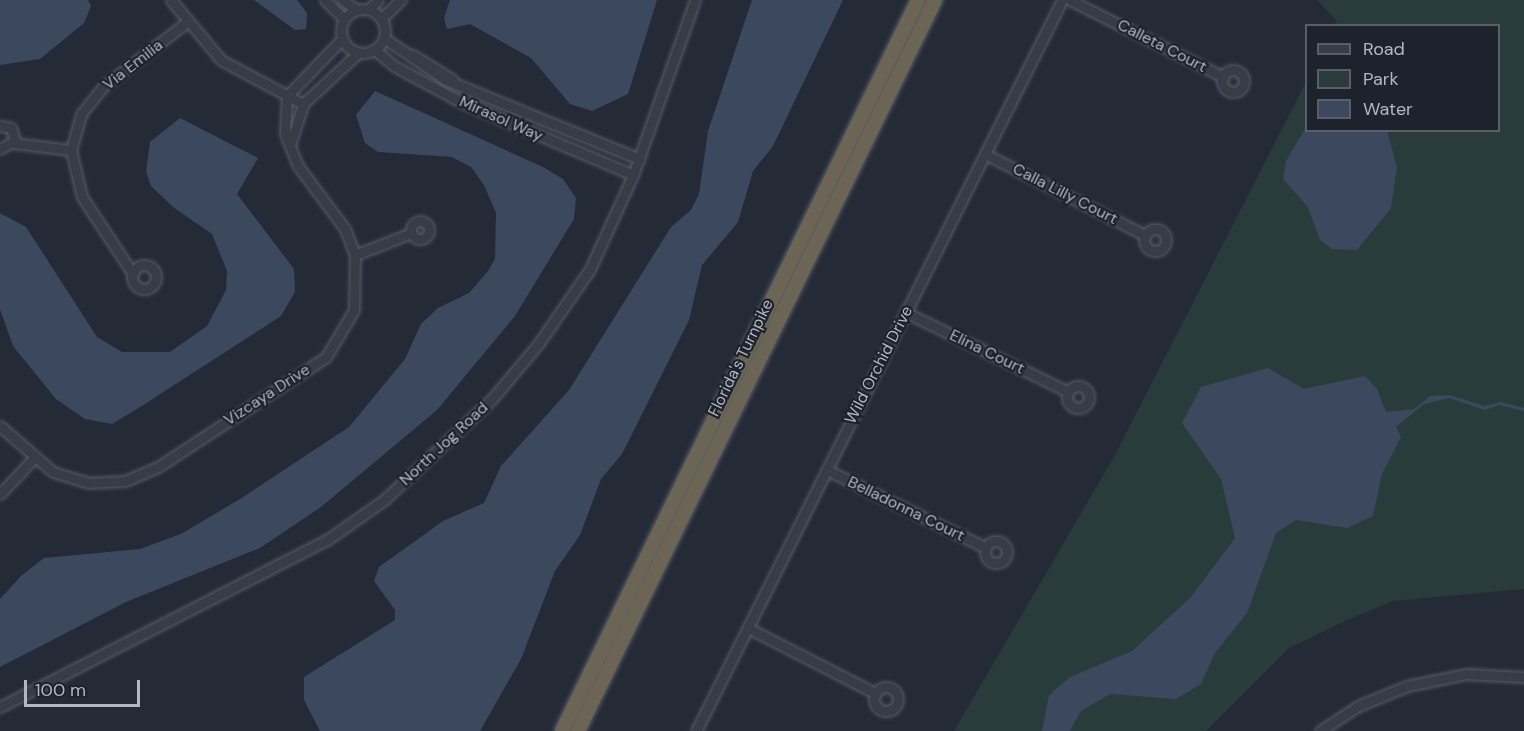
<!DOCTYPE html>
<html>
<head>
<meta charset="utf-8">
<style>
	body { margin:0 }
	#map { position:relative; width:1524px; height:731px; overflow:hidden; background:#242b37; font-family:"DM Sans",sans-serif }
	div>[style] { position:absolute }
	.green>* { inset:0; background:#2a3b3c }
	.water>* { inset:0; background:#3b485e }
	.roads { filter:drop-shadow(0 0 2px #555b65) drop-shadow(0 0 2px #555b65) }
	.minor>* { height:9px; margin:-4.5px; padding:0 4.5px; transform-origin:4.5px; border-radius:4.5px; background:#373d47 }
	.minor>.ring { margin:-4.5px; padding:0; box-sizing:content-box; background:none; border:9px solid #373d47; border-radius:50% }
	.highway>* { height:14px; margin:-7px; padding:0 7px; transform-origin:7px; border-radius:7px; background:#6c6555 }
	span { translate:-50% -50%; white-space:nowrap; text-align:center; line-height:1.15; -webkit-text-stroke:4.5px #1d222c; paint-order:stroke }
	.street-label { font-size:16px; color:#b2b8c3 }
	.legend { position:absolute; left:1305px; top:24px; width:195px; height:108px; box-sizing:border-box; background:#1d222c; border:2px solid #595e68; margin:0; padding:8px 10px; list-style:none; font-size:18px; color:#b2b8c3 }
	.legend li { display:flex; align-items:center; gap:12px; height:30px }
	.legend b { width:30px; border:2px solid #595e68 }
	.scale { position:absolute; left:24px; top:680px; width:116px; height:27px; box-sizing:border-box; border:3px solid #b2b8c3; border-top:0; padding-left:8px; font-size:18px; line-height:21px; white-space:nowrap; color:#b2b8c3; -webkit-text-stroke:4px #1d222c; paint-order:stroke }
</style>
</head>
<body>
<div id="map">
	<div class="green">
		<div style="clip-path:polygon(1317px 0,1524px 0,1524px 589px,1393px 601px,1349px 619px,1289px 648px,1206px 731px,954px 731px,1115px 455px,1306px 82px,1306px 130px,1498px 130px,1498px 26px,1335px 25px,1337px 21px)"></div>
	</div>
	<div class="water">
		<div style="clip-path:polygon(0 0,88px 0,91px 6px,84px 23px,40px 59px,0 65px)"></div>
		<div style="clip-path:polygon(254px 0,297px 0,307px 13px,306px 29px,295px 30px)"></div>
		<div style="clip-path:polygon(450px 0,657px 0,628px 94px,592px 111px,570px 104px,531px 58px,513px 48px,470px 24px,447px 29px,444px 18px)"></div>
		<div style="clip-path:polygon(752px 0,843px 0,773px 146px,753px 171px,738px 222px,702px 265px,689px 320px,622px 454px,601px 479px,580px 535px,555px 571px,521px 659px,480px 731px,320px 731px,304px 700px,304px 677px,395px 620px,395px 610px,374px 581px,379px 567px,443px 521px,484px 503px,501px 466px,569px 390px,671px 227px,691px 210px,699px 194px,708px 131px)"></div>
		<div style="clip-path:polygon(375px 91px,543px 167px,563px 179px,576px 198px,574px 219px,515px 316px,437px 410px,321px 507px,260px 548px,126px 602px,0 667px,0 599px,21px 576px,44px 558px,140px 549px,181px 534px,240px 499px,349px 427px,405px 359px,421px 324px,438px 308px,469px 293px,488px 271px,495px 259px,496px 213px,484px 185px,471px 167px,452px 157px,378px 152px,365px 143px,356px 115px)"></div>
		<div style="clip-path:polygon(180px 118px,258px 158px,237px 194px,294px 269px,295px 292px,281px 316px,137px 409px,112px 424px,85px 419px,56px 399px,13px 346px,0 309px,0 213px,26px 227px,97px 337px,122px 352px,170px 352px,207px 326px,226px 290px,227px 271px,212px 234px,173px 207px,151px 186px,146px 172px,150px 142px)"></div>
		<div style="clip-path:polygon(1306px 127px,1387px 131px,1397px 167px,1391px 208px,1357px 250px,1332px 249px,1320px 240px,1308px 207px,1283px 179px,1286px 161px)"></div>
		<div style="clip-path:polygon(1268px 368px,1304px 389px,1365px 376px,1377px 389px,1386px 412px,1414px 409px,1430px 396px,1449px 395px,1485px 406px,1501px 402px,1524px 408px,1524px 411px,1499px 405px,1485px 410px,1449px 398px,1424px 404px,1396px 427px,1401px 437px,1382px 474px,1373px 516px,1347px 528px,1296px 520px,1276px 533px,1247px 613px,1215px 653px,1201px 684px,1176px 699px,1110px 694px,1081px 711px,1070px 731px,1042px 731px,1049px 695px,1070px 677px,1132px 651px,1190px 598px,1235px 538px,1221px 479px,1182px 423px,1201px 387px)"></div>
	</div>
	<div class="roads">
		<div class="minor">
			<div style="left:171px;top:0;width:78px;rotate:50.2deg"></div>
			<div style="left:221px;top:60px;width:93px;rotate:28.2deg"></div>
			<div style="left:325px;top:0;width:27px;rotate:45deg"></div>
			<div style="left:343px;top:0;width:17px;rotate:36deg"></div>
			<div style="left:1070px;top:0;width:171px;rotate:26.7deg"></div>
			<div class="ring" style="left:341px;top:9px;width:35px;height:35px"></div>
			<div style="left:368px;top:10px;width:14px;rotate:-45deg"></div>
			<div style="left:381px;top:19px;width:28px;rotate:-44deg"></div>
			<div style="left:384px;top:38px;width:75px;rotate:34.1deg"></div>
			<div style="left:446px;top:80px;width:209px;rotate:22.2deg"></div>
			<div style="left:375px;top:50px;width:25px;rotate:40deg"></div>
			<div style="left:394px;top:66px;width:74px;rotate:28.3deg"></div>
			<div style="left:459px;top:101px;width:189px;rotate:23deg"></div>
			<div style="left:413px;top:55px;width:47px;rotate:32deg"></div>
			<div class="ring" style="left:1222px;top:70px;width:13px;height:13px"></div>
			<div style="left:303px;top:104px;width:75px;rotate:-42.8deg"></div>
			<div style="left:0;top:126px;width:11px;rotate:10deg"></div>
			<div style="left:11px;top:128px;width:13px;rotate:72deg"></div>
			<div style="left:15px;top:140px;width:17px;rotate:149deg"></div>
			<div style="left:291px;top:142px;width:40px;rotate:-72deg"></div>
			<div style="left:13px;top:143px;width:58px;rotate:6.9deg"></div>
			<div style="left:985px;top:154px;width:179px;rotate:26.9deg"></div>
			<div class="ring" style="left:411px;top:221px;width:9px;height:9px"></div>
			<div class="ring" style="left:1144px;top:229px;width:13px;height:13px"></div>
			<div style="left:355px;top:255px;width:60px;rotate:-21.4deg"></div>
			<div class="ring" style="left:132px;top:265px;width:15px;height:15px"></div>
			<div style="left:133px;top:274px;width:92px;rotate:-123.5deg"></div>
			<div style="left:82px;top:197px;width:48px;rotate:-103.2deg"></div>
			<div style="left:71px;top:150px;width:37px;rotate:-74deg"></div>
			<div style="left:81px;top:114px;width:36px;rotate:-51deg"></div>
			<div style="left:104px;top:86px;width:105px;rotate:-37.6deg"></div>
			<div style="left:905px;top:312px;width:182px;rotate:26.1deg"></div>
			<div class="ring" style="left:1067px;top:386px;width:13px;height:13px"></div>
			<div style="left:0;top:426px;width:70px;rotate:41deg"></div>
			<div style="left:53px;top:472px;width:37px;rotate:17deg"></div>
			<div style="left:88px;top:483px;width:37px;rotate:-3deg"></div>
			<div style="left:125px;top:481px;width:36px;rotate:-23deg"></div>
			<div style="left:158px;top:467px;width:201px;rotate:-33.2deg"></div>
			<div style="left:326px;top:357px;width:55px;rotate:-59.2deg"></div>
			<div style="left:354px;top:310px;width:55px;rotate:-89deg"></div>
			<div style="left:355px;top:255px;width:28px;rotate:-111deg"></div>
			<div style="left:345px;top:229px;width:79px;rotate:-126.7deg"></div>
			<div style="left:298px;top:166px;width:35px;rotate:-112deg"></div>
			<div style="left:285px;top:133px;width:37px;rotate:-87deg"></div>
			<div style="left:287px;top:96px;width:79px;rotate:-46deg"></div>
			<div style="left:827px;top:470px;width:177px;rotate:26.1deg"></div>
			<div style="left:0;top:494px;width:48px;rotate:-46.7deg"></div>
			<div class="ring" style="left:985px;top:541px;width:13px;height:13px"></div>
			<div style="left:748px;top:628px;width:143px;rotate:27.1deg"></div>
			<div class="ring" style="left:874px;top:687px;width:15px;height:15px"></div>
			<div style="left:0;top:707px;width:367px;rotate:-27.1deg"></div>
			<div style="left:327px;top:540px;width:70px;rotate:-35.1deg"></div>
			<div style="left:384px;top:500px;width:148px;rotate:-43.1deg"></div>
			<div style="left:492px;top:399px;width:73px;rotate:-50deg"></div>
			<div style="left:539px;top:343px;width:90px;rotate:-55.4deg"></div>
			<div style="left:590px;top:269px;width:103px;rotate:-65.4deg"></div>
			<div style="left:633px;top:175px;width:186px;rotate:-70.5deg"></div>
			<div style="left:696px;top:731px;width:818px;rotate:-63.4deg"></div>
			<div style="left:1320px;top:731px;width:45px;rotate:-33.3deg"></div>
			<div style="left:1358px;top:706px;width:53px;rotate:-22.2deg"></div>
			<div style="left:1407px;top:686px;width:60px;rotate:-11.5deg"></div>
			<div style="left:1466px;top:674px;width:58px;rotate:3deg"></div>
		</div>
		<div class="highway">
			<div style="left:562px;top:731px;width:813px;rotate:-64.03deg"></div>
			<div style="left:578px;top:731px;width:814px;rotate:-63.97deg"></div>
		</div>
	</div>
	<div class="street-label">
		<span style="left:1162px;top:46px;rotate:27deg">Calleta Court</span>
		<span style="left:133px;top:65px;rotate:-38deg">Via Emilia</span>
		<span style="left:501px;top:119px;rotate:24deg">Mirasol Way</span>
		<span style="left:1065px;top:194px;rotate:27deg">Calla Lilly Court</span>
		<span style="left:987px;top:352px;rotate:26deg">Elina Court</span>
		<span style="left:741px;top:358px;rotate:-64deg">Florida's Turnpike</span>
		<span style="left:879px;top:365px;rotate:-63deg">Wild Orchid Drive</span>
		<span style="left:267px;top:395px;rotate:-33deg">Vizcaya Drive</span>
		<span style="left:444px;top:444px;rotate:-43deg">North Jog Road</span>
		<span style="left:906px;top:509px;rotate:26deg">Belladonna Court</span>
	</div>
	<ul class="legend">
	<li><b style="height:8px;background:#373d47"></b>Road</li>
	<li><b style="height:16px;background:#2a3b3c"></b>Park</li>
	<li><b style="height:16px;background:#3b485e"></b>Water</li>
	</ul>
	<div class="scale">100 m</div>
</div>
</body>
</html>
